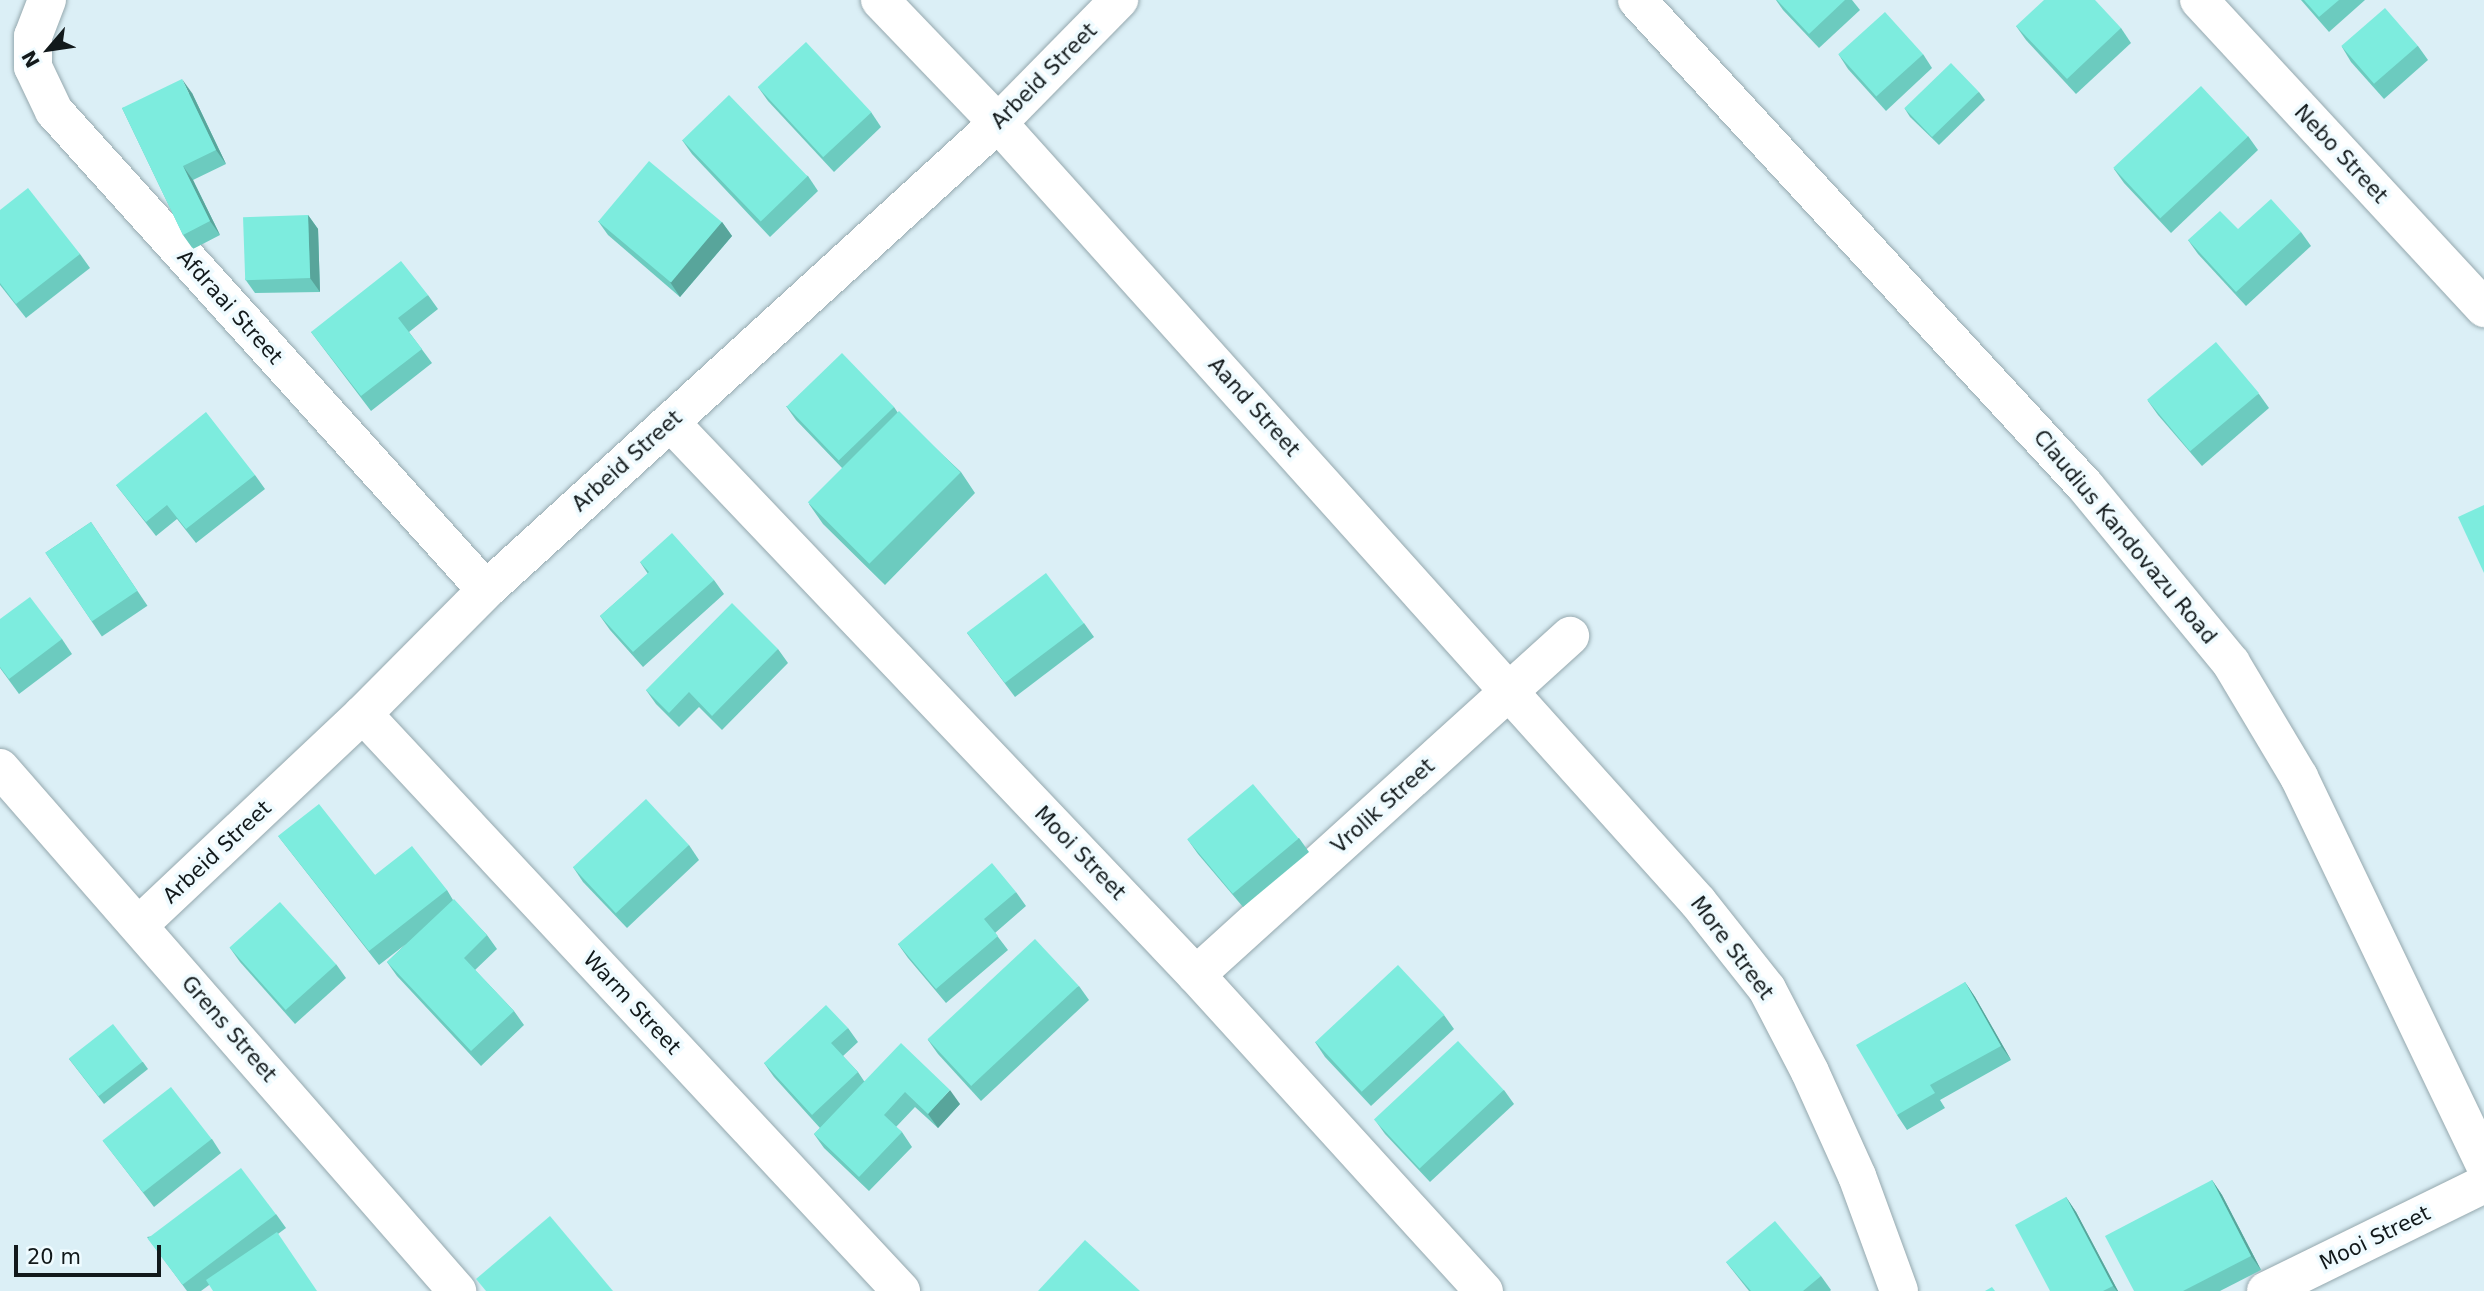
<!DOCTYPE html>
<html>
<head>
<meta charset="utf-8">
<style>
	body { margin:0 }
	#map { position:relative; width:2484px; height:1291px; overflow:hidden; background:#dbeff6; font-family:"DejaVu Sans",sans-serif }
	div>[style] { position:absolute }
	.roads { filter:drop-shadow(0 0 2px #95a8ae) drop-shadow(0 0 2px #95a8ae) }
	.minor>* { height:38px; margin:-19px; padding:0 19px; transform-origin:19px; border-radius:19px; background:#fff }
	.tertiary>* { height:38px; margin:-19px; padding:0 19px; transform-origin:19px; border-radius:19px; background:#fff }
	.wall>* { inset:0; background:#6ccbbf; transform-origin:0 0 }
	.shaded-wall>* { inset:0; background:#58a59b }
	.building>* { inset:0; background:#7decde; transform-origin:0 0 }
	span { translate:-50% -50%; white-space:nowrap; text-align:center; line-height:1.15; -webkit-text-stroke:7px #effbff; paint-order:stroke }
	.street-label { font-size:21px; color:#12191b }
	.north { position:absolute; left:14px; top:14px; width:70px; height:70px; -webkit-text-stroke:5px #effbff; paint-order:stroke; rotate:241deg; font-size:19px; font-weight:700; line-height:28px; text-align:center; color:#12191b }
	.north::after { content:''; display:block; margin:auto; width:24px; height:32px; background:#12191b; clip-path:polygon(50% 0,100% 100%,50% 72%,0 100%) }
	.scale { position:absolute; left:14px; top:1245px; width:147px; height:32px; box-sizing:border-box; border:4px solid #12191b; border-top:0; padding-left:9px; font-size:21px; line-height:24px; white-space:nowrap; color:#12191b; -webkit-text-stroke:5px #effbff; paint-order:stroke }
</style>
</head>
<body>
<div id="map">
	<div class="roads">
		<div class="minor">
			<div style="left:47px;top:0;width:39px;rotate:111deg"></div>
			<div style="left:33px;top:36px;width:31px;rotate:90deg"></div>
			<div style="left:33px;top:67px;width:49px;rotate:64.5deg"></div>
			<div style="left:54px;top:111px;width:645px;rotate:47.95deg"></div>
			<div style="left:880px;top:0;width:170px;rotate:46.2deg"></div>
			<div style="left:998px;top:123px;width:1047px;rotate:48.06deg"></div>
			<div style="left:1698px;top:902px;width:111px;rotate:51.6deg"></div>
			<div style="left:1767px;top:989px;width:93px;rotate:62.6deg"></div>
			<div style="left:1810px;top:1072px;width:114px;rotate:65.7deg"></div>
			<div style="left:1857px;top:1176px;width:122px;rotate:69.9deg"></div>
			<div style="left:2199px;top:0;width:420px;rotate:47.2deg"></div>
			<div style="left:670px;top:422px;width:763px;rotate:46.43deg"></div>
			<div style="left:1196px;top:975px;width:428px;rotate:47.7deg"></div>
			<div style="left:363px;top:714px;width:789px;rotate:47deg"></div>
			<div style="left:0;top:768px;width:695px;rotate:48.85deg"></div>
			<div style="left:139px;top:925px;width:308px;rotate:-43.3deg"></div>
			<div style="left:363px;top:714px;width:175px;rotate:-45.2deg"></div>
			<div style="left:486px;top:590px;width:693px;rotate:-42.37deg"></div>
			<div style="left:998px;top:123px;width:173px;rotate:-45.5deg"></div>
			<div style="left:1196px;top:975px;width:505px;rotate:-42.19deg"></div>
			<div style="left:2266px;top:1291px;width:243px;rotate:-26.1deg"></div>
		</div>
		<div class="tertiary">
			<div style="left:1637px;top:0;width:662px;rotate:47.32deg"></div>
			<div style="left:2086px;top:487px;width:228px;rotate:50.5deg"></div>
			<div style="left:2231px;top:663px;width:133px;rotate:59.2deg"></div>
			<div style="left:2299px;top:777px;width:428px;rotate:64.4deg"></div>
		</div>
	</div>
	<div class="wall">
		<div style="clip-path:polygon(1776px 0,1852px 0,1860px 10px,1819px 48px,1783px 10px)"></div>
		<div style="clip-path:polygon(2301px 0,2365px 0,2329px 32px)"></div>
		<div style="clip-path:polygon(2016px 26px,2121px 28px,2131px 43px,2076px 94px,2026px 40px)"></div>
		<div style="clip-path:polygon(2418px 46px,2428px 60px,2384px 99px,2351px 62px,2342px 47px)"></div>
		<div style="clip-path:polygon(1923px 54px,1932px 68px,1886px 111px,1848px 69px,1839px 55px)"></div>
		<div style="clip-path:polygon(758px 87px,871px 112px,881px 127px,834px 172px,768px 101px)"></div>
		<div style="clip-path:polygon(1979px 92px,1985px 100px,1939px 145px,1910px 117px,1905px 109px)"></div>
		<div style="clip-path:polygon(192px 93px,226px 164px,193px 180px,220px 235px,193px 249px,183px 235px,122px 108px)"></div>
		<div style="clip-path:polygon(2248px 136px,2258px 150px,2171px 233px,2124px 183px,2114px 169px)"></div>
		<div style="clip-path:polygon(682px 140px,808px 176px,818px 191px,770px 237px,692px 154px)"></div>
		<div style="clip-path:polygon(0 210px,80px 254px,90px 268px,26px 318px,0 285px)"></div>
		<div style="clip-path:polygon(308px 215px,318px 229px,320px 292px,255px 293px,245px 279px)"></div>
		<div style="clip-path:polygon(598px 221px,722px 222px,732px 236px,680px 297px,608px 235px)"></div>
		<div style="clip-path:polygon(2301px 232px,2311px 246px,2246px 306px,2198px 254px,2188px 240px)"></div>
		<div style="clip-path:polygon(428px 295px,438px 309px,409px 332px,432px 363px,371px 411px,311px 332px)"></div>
		<div style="clip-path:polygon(2259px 394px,2269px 408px,2202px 466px,2158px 415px,2148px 401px)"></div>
		<div style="clip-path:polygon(786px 406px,894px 407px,898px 413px,961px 472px,975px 493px,885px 585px,823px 524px,809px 504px,843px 469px,796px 420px)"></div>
		<div style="clip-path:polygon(255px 475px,265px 489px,196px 543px,177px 519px,156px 536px,116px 485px)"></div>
		<div style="left:91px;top:522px;width:101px;height:55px;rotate:56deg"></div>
		<div style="clip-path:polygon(640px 562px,714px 580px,724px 594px,643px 667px,610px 630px,600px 616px,648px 574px)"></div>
		<div style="clip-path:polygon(0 619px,62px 639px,72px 654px,19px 694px,0 668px)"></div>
		<div style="clip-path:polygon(1084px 623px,1094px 637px,1015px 697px,967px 633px)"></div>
		<div style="clip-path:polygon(778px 649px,788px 663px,722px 730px,699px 707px,679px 727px,656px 704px,646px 690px)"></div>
		<div style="clip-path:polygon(278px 836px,375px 875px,447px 890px,453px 900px,487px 935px,497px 949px,475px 970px,514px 1011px,524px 1025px,481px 1066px,397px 976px,387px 962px,406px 944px,379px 965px)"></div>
		<div style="clip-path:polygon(1299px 838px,1309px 852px,1243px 907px,1198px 854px,1188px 840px)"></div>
		<div style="clip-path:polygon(689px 845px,699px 860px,627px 928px,583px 882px,573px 867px)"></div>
		<div style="clip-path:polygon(1016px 892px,1026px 906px,995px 933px,1008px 950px,946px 1003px,908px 958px,898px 944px)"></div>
		<div style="clip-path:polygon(230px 948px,336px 964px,346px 978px,295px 1024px,240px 962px)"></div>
		<div style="clip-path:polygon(1965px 982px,1975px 997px,2011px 1060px,1940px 1100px,1945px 1108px,1907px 1130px,1897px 1115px)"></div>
		<div style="clip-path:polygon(1079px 986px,1089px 1000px,981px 1101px,938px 1054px,928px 1040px)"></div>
		<div style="clip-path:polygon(1444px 1015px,1454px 1029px,1371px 1106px,1325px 1057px,1315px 1042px)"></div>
		<div style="clip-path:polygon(848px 1028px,858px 1042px,843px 1056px,858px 1072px,864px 1081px,960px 1104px,938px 1128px,915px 1107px,896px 1127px,902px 1132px,912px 1147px,869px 1191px,824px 1148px,814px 1134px,820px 1128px,774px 1077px,764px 1063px)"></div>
		<div style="clip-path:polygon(69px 1059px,143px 1062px,148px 1069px,104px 1104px)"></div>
		<div style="clip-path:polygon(1504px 1090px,1514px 1104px,1430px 1182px,1385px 1134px,1375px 1120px)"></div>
		<div style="clip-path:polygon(212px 1139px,221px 1153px,154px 1207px,103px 1141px)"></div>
		<div style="clip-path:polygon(2212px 1180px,2222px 1195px,2261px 1270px,2220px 1291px,2134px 1291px)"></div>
		<div style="clip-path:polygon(2066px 1197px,2076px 1212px,2118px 1291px,2050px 1291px)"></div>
		<div style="clip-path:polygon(276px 1214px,286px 1228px,201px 1291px,187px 1291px,147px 1237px)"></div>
		<div style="clip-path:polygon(1726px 1262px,1821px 1276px,1831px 1290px,1830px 1291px,1749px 1291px)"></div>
	</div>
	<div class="shaded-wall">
		<div style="clip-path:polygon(182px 79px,192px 93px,226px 164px,216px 150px)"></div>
		<div style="clip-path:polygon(183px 166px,193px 180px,220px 235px,210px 221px)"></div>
		<div style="clip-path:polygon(308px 215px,318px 229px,320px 292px,310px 278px)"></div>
		<div style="clip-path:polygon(722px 222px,732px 236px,680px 297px,670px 282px)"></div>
		<div style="clip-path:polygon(1965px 982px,1975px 997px,2011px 1060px,2001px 1046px)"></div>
		<div style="clip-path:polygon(950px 1090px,960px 1104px,938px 1128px,928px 1114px)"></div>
		<div style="clip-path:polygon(2212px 1180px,2222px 1195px,2261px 1270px,2251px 1256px)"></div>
		<div style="clip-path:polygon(2066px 1197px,2076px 1212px,2118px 1291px,2117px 1291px,2113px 1286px)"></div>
	</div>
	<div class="building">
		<div style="clip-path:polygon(1777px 0,1845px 0,1809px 34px)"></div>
		<div style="clip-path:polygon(2044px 0,2095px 0,2121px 28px,2067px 79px,2016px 26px)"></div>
		<div style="clip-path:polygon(2304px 0,2339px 0,2319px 17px)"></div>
		<div style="left:2385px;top:8px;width:50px;height:58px;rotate:49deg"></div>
		<div style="left:1885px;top:12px;width:57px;height:63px;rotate:48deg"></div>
		<div style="left:806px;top:42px;width:96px;height:66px;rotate:47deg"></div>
		<div style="left:1951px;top:63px;width:40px;height:65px;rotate:46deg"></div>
		<div style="clip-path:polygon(182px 79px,216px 150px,183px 166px,210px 221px,183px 235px,122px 108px)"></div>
		<div style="left:2201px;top:86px;width:69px;height:120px;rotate:47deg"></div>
		<div style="left:729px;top:95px;width:113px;height:65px;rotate:46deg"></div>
		<div style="left:649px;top:161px;width:95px;height:79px;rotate:40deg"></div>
		<div style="clip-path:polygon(28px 188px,80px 254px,16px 304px,0 283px,0 210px)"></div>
		<div style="clip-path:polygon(2271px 199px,2301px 232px,2236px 292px,2188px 240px,2220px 211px,2238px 229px)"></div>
		<div style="left:308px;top:215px;width:63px;height:65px;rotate:88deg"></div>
		<div style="clip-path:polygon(401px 261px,428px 295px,398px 318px,422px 349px,361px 396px,311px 332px)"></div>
		<div style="left:2216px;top:342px;width:67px;height:90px;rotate:50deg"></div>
		<div style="left:842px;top:353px;width:75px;height:77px;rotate:46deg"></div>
		<div style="left:899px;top:411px;width:87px;height:129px;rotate:45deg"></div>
		<div style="clip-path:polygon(206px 412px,255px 475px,186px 529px,167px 505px,146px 522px,116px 485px)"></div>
		<div style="clip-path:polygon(2484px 505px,2484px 573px,2458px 517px)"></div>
		<div style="left:91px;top:522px;width:83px;height:55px;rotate:56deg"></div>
		<div style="clip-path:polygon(672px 533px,714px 580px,633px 652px,600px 616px,649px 572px,640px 562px)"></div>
		<div style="left:1046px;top:573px;width:63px;height:99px;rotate:53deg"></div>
		<div style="clip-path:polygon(30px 597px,62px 639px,9px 679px,0 667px,0 619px)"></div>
		<div style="clip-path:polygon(732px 603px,778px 649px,712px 716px,689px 692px,669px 713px,646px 690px)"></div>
		<div style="left:1253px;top:784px;width:71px;height:86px;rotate:50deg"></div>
		<div style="left:646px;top:799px;width:63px;height:100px;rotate:47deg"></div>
		<div style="clip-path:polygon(319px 804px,375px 875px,412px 846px,447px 890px,369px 951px,278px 836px)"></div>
		<div style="clip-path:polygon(992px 863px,1016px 892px,984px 919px,998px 936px,936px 989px,898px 944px)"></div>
		<div style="clip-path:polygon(454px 899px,487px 935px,464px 958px,514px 1011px,471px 1051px,387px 962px)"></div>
		<div style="left:280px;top:902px;width:84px;height:68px;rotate:48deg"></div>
		<div style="left:1035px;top:939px;width:64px;height:147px;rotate:47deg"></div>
		<div style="left:1398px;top:965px;width:68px;height:113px;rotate:47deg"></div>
		<div style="clip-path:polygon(1965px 982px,2001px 1046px,1930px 1085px,1935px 1093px,1897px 1115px,1856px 1045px)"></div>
		<div style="clip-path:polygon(826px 1005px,848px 1028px,831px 1043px,858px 1072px,812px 1115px,764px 1063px)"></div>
		<div style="left:113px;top:1024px;width:48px;height:56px;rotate:52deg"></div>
		<div style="left:1458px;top:1041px;width:67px;height:115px;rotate:47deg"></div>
		<div style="clip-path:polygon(901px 1043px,950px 1090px,928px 1114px,905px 1092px,884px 1115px,902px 1132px,859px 1177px,814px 1134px)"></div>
		<div style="left:171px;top:1087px;width:66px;height:87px;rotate:52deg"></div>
		<div style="left:241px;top:1168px;width:58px;height:117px;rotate:53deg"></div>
		<div style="clip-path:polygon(2212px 1180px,2251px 1256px,2183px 1291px,2134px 1291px,2105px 1236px)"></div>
		<div style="clip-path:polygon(2066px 1197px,2113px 1286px,2103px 1291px,2050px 1291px,2015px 1225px)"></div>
		<div style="clip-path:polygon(550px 1216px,613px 1291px,486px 1291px,476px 1279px)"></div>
		<div style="clip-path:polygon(1775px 1221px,1821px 1276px,1803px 1291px,1751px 1291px,1726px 1262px)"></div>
		<div style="clip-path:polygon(277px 1232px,317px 1291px,213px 1291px,206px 1280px)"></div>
		<div style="clip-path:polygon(1085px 1240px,1140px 1291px,1038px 1291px)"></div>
		<div style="clip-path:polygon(1992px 1287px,1995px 1291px,1985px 1291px)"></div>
	</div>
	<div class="street-label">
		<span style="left:1044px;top:76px;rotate:-45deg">Arbeid Street</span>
		<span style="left:2341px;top:154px;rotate:47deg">Nebo Street</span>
		<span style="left:230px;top:307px;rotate:48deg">Afdraai Street</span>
		<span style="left:1254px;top:407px;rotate:48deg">Aand Street</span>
		<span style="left:627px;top:461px;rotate:-42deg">Arbeid Street</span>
		<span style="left:2125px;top:537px;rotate:50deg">Claudius Kandovazu Road</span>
		<span style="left:1383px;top:806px;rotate:-42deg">Vrolik Street</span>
		<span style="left:217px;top:852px;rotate:-43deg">Arbeid Street</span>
		<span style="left:1080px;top:853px;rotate:46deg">Mooi Street</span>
		<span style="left:1732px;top:948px;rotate:53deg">More Street</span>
		<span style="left:632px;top:1003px;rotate:47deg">Warm Street</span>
		<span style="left:229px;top:1029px;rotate:49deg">Grens Street</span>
		<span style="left:2375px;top:1238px;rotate:-26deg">Mooi Street</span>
	</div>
	<div class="north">N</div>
	<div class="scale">20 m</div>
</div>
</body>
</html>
